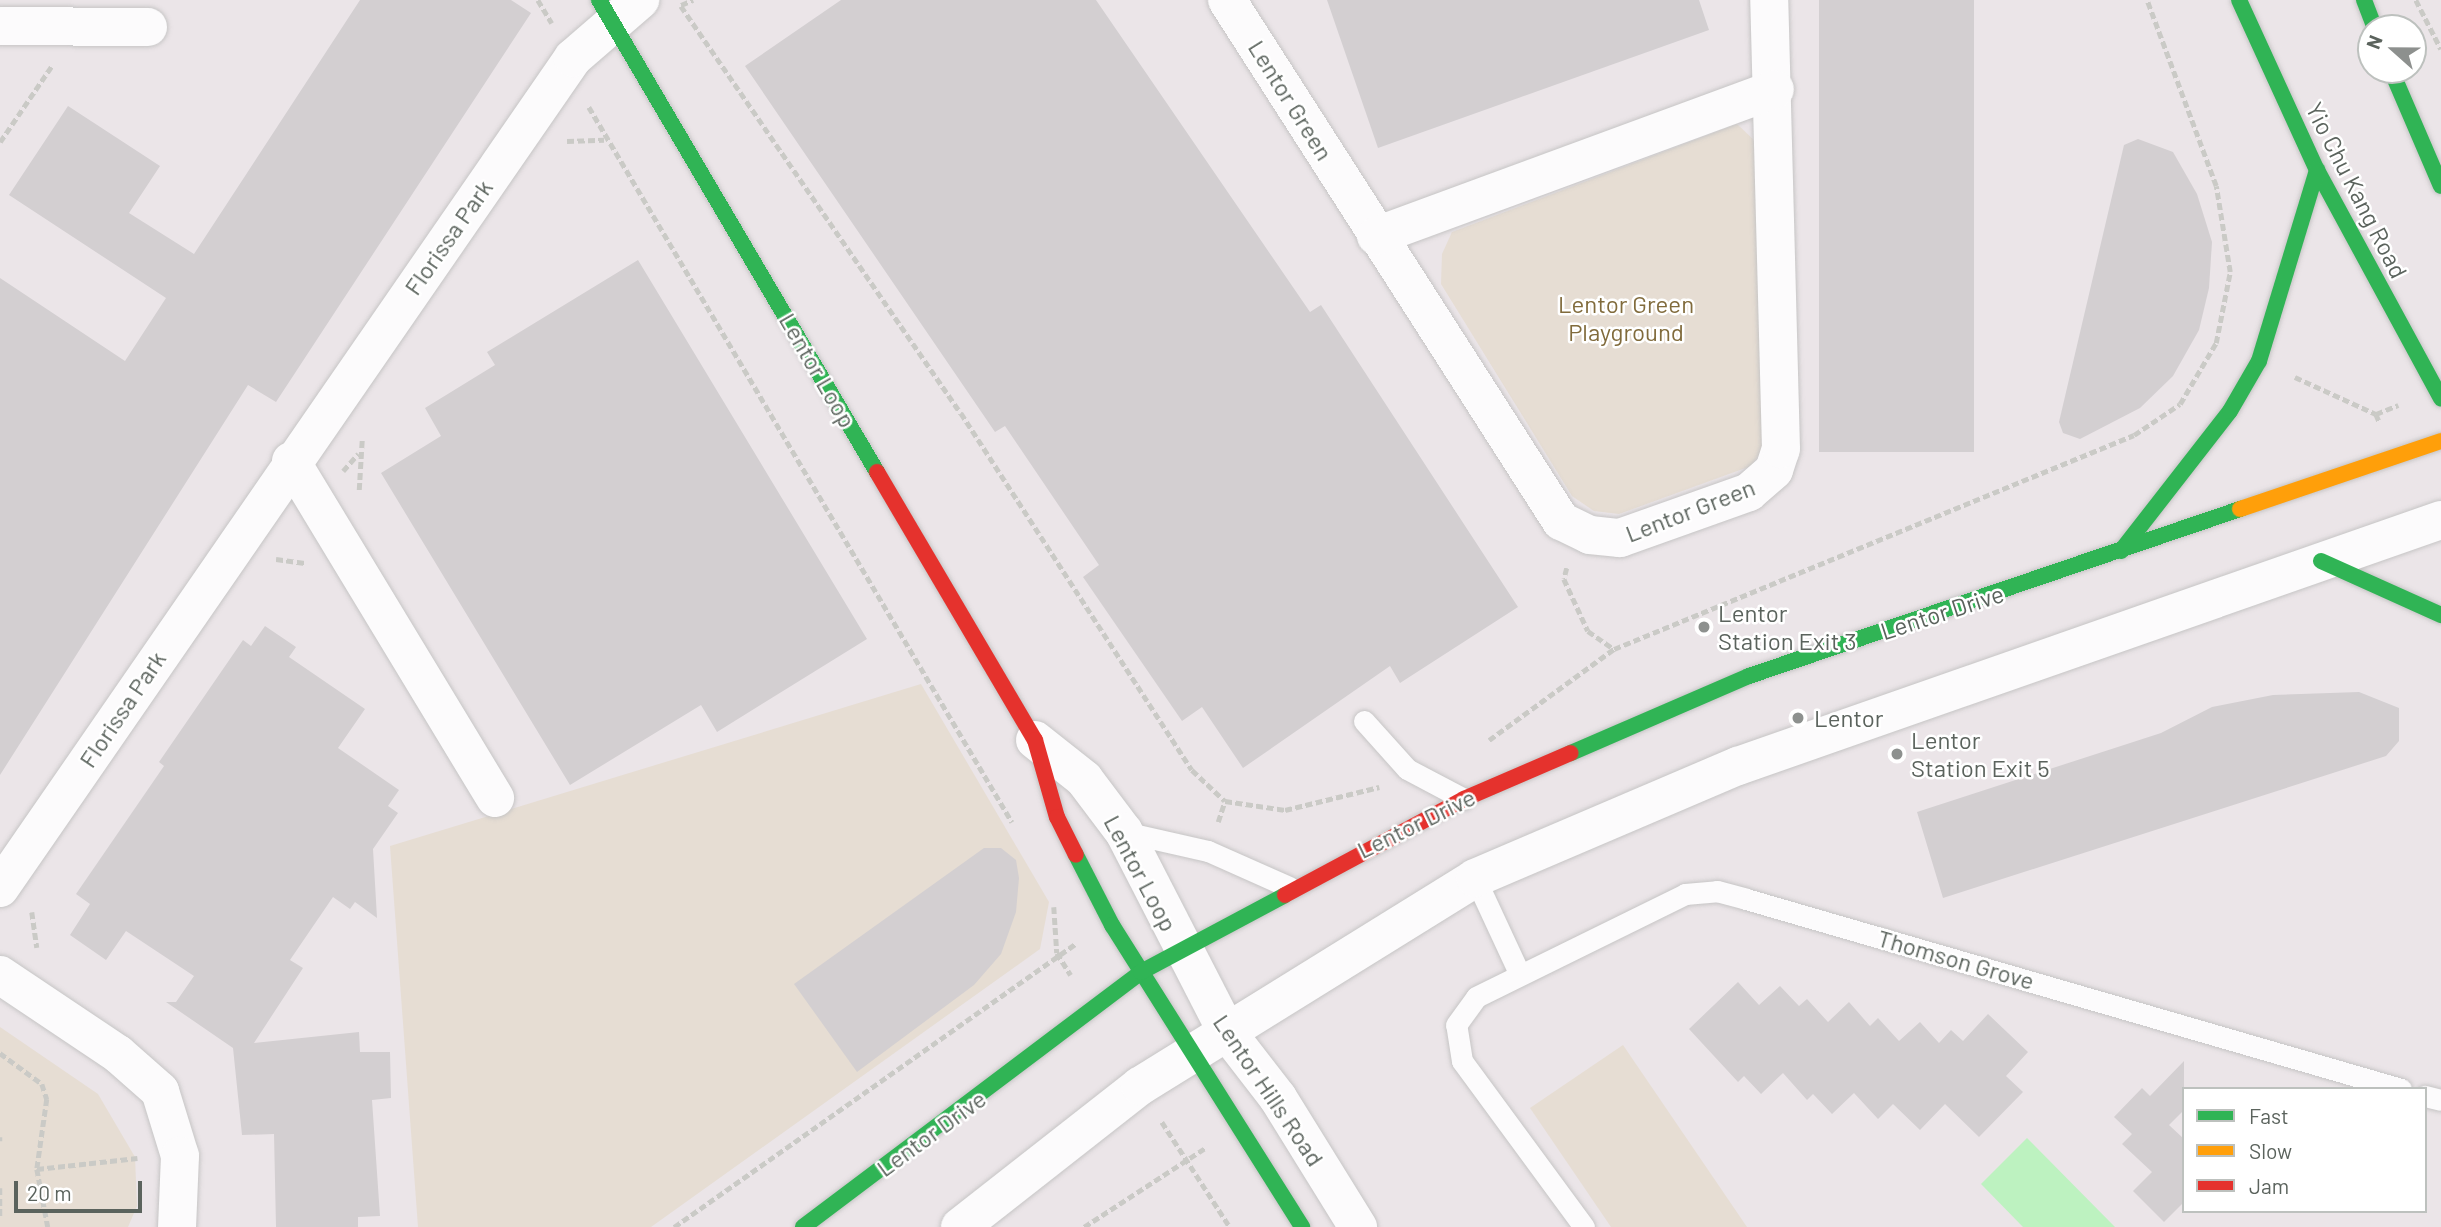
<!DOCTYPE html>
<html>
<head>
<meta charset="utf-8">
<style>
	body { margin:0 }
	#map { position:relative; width:2441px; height:1227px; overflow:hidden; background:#ebe5e8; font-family:Barlow,sans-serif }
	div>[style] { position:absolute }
	.green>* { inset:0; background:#e6ddd3 }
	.water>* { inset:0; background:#bdf2c0 }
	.building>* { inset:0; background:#d3cfd1; transform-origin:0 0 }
	.path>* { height:4.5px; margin-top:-2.25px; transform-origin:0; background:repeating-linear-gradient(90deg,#cacac6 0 7px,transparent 0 10.5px) }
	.roads { filter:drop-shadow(0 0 2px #c6c5c5) drop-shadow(0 0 2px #c6c5c5) }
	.lane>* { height:21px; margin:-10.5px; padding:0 10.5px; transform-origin:10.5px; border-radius:10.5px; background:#fcfbfc }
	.street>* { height:38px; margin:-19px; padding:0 19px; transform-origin:19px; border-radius:19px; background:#fcfbfc }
	.fast>* { height:16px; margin:-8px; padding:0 8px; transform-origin:8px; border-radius:8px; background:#30b455 }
	.slow>* { height:16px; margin:-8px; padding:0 8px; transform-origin:8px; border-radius:8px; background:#ff9f0a }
	.jam>* { height:16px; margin:-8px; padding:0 8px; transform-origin:8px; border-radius:8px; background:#e5322d }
	.dots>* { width:19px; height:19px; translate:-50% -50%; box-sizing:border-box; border:4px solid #fff; border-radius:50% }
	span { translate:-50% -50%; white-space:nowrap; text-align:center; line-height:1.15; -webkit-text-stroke:5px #fff; paint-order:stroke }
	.street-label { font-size:24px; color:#5b635d }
	.park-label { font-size:24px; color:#816b3c }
	.poi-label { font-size:24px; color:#5b635d }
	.left { translate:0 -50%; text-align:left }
	.legend { position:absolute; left:2182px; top:1087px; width:245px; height:126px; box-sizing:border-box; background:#fff; border:2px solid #bdc1be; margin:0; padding:9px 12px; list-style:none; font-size:21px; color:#5b635d }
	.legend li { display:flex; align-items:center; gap:14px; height:35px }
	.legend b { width:35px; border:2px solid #bdc1be }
	.north { position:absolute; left:2357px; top:14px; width:70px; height:70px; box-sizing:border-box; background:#fff; border:2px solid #bdc1be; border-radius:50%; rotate:291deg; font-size:19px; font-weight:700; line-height:28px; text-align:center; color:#5b635d }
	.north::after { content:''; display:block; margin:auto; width:24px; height:32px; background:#8d908e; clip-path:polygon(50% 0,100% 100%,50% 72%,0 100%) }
	.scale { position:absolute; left:14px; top:1181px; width:128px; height:32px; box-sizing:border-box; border:4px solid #5b635d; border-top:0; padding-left:9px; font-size:21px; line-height:24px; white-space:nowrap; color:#5b635d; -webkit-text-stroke:5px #fff; paint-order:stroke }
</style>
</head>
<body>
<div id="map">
	<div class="green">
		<div style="clip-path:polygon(1737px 124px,1755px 141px,1767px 443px,1751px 466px,1619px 514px,1594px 511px,1572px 496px,1441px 284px,1442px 254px,1452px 232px)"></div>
		<div style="clip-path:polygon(921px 684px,1049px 902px,1040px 949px,651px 1227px,418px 1227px,390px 846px)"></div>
		<div style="clip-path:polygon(0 1027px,98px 1094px,135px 1157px,137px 1206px,128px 1227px,0 1227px)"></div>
		<div style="clip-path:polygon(1623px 1045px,1747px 1227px,1611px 1227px,1530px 1108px)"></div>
	</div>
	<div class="water">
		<div style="clip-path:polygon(2027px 1138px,2115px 1227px,2023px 1227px,1981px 1184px)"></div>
	</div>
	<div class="building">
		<div style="clip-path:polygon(360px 0,511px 0,531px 13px,276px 402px,248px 385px,0 775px,0 278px,125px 361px,166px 298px,9px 195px,68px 106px,160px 166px,129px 213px,194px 254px)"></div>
		<div style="clip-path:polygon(841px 0,1096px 0,1310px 312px,1321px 305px,1518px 607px,1400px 683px,1390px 666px,1243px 768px,1202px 707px,1182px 721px,1083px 577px,1099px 565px,1005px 426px,995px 432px,745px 66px)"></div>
		<div style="clip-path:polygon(1327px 0,1699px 0,1709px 30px,1378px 148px)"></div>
		<div style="left:1819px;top:0;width:155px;height:452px"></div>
		<div style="clip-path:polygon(2138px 139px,2173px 152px,2197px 194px,2212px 242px,2209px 288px,2199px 330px,2173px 376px,2140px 408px,2080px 439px,2063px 433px,2059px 422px,2124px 145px)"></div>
		<div style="clip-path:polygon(638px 260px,867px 639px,717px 732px,701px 705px,570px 785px,381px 473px,441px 436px,425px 408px,495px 365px,487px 352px)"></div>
		<div style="clip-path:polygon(265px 626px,296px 647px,289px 657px,365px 709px,338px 748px,399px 790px,388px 806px,398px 813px,373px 849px,377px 918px,355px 902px,350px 909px,333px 897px,290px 960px,303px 968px,254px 1043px,359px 1032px,360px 1052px,390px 1052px,391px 1098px,372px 1100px,380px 1216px,358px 1217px,358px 1227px,276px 1227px,274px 1134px,242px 1135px,233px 1048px,166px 1002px,176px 1002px,194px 976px,126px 931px,106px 960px,70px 935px,90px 904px,76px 894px,164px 766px,159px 762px,243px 640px,251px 646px)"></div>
		<div style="clip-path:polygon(2359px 692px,2399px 708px,2399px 741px,2386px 756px,1943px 898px,1917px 812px,2161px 733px,2212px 707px,2273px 695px)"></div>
		<div style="clip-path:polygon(984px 848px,1001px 848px,1016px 860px,1019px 878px,1016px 912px,1001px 954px,974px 985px,857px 1072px,794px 984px)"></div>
		<div style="clip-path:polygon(1738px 982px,1759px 1005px,1780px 986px,1799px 1006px,1807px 999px,1828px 1022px,1849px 1002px,1870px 1026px,1878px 1018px,1899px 1041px,1920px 1022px,1939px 1043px,1951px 1030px,1963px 1041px,1988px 1014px,2028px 1052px,2006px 1076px,2023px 1092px,1979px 1137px,1945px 1104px,1920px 1130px,1893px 1104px,1878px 1119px,1854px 1093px,1832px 1114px,1813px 1094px,1807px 1100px,1783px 1073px,1761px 1094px,1744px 1076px,1738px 1082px,1689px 1029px)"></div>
		<div style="clip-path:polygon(2184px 1061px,2184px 1110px,2169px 1125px,2184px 1139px,2184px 1202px,2164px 1222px,2133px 1191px,2152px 1172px,2122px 1144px,2132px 1134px,2114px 1117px,2142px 1088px,2150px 1096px)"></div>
	</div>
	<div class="path">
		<div style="left:538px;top:0;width:27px;rotate:59deg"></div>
		<div style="left:2416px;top:0;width:55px;rotate:63deg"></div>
		<div style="left:681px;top:5px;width:13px;rotate:-23deg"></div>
		<div style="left:681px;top:6px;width:494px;rotate:55.5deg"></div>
		<div style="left:961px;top:413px;width:425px;rotate:57.1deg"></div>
		<div style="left:1192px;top:770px;width:45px;rotate:43.2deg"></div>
		<div style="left:1225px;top:801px;width:61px;rotate:8.5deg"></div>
		<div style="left:1285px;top:810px;width:97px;rotate:-13.7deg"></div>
		<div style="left:589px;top:107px;width:831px;rotate:59.39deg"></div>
		<div style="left:567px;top:141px;width:37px;rotate:-2deg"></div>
		<div style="left:0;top:142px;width:91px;rotate:-55.8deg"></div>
		<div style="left:2295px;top:377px;width:89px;rotate:24.6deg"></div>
		<div style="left:2376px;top:414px;width:8px;rotate:67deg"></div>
		<div style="left:2376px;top:414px;width:24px;rotate:-22deg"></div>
		<div style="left:343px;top:471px;width:23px;rotate:-49deg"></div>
		<div style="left:359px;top:490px;width:50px;rotate:-86.6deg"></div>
		<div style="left:276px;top:559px;width:29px;rotate:8deg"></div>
		<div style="left:1567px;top:568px;width:11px;rotate:105deg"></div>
		<div style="left:1564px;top:579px;width:57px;rotate:65.2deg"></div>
		<div style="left:1588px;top:631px;width:32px;rotate:35deg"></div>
		<div style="left:1489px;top:740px;width:155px;rotate:-36.1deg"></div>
		<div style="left:1614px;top:649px;width:562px;rotate:-22.37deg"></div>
		<div style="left:2134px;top:435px;width:55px;rotate:-34deg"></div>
		<div style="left:2180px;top:404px;width:71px;rotate:-59.5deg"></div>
		<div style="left:2216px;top:343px;width:72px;rotate:-78.8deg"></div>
		<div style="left:2230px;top:272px;width:87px;rotate:-99.2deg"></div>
		<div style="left:2216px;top:186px;width:198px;rotate:-110.4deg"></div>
		<div style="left:1218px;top:822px;width:22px;rotate:-72deg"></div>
		<div style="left:1054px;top:907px;width:46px;rotate:86.3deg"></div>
		<div style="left:1057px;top:953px;width:26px;rotate:58deg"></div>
		<div style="left:32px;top:912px;width:36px;rotate:82deg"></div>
		<div style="left:0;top:1053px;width:52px;rotate:36.4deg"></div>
		<div style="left:42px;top:1084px;width:16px;rotate:72deg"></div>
		<div style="left:47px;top:1099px;width:71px;rotate:98.1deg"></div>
		<div style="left:37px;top:1169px;width:59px;rotate:79.3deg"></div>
		<div style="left:1162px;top:1122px;width:125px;rotate:57.1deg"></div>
		<div style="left:0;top:1137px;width:4px;rotate:90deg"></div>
		<div style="left:37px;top:1169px;width:101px;rotate:-6.3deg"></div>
		<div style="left:0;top:1188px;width:30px;rotate:90deg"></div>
		<div style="left:674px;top:1227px;width:492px;rotate:-35.2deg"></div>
		<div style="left:1084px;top:1227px;width:145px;rotate:-33.1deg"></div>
	</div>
	<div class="roads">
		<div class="lane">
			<div style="left:1364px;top:721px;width:64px;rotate:48.1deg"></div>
			<div style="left:1407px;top:769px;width:64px;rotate:27.8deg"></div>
			<div style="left:1124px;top:832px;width:86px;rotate:12.7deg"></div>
			<div style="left:1208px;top:851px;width:89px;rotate:24deg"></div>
			<div style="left:1475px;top:878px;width:105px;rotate:65.1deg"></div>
			<div style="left:2425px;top:1096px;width:16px;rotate:14deg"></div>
			<div style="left:1584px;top:1227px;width:206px;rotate:-126.3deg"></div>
			<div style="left:1462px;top:1061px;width:36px;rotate:-99deg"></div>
			<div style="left:1456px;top:1025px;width:34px;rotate:-54deg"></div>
			<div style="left:1476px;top:997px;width:233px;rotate:-26.2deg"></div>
			<div style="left:1685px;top:894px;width:32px;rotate:-5deg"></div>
			<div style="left:1717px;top:891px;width:30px;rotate:15deg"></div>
			<div style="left:1746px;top:899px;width:682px;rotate:16.18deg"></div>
		</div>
		<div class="street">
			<div style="left:1227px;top:0;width:619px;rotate:57.34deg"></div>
			<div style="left:1561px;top:521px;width:32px;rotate:26deg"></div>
			<div style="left:1590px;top:535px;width:30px;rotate:6deg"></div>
			<div style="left:1620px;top:538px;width:137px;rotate:-19.6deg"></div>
			<div style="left:1749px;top:492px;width:33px;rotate:-41deg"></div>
			<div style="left:1774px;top:470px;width:22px;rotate:-72deg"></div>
			<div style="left:1781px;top:449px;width:449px;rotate:-91.5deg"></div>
			<div style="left:0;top:26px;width:148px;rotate:0.4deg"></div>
			<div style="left:1376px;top:236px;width:425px;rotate:-20.2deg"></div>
			<div style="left:291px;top:461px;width:394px;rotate:58.8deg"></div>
			<div style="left:1035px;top:740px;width:63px;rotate:38.5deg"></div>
			<div style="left:1084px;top:779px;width:66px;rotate:53deg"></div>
			<div style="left:1124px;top:832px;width:225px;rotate:62.8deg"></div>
			<div style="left:1227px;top:1032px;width:83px;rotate:52.3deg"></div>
			<div style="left:1278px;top:1098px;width:152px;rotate:58.2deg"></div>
			<div style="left:0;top:888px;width:1009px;rotate:-55.38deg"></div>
			<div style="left:573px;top:58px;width:89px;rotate:-40.9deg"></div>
			<div style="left:0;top:975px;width:142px;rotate:33.8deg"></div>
			<div style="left:118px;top:1054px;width:56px;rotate:41.4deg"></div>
			<div style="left:160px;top:1091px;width:68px;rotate:72.9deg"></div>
			<div style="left:180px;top:1156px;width:71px;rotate:92.4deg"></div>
			<div style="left:960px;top:1227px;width:229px;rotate:-38.1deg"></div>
			<div style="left:1140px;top:1086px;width:394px;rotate:-31.8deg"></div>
			<div style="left:1475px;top:878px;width:286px;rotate:-23.1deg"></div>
			<div style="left:1738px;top:766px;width:745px;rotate:-19.29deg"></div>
		</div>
		<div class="fast">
			<div style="left:599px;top:0;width:548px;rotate:59.5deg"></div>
			<div style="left:2239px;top:0;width:187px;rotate:65.4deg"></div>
			<div style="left:2317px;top:170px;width:260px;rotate:61.5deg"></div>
			<div style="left:2364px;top:0;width:30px;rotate:69deg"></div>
			<div style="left:2391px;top:70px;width:126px;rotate:66.7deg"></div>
			<div style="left:2121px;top:551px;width:177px;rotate:-52.1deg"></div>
			<div style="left:2230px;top:411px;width:58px;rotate:-59.9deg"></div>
			<div style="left:2259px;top:361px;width:200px;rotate:-73.1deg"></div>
			<div style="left:2321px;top:561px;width:132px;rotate:24.2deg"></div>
			<div style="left:1571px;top:753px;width:194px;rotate:-23.4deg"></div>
			<div style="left:1749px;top:676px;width:519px;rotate:-18.78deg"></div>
			<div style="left:1076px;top:855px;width:79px;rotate:62.8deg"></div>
			<div style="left:1112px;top:925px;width:357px;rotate:57.8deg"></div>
			<div style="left:803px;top:1227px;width:423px;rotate:-37deg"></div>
			<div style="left:1141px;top:972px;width:163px;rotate:-28.1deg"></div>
		</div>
		<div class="slow">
			<div style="left:2240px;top:509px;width:212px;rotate:-18.7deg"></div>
		</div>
		<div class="jam">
			<div style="left:877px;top:472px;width:311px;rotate:59.5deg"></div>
			<div style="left:1035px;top:740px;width:80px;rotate:74.1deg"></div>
			<div style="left:1057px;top:817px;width:42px;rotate:63.4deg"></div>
			<div style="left:1285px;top:895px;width:203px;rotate:-28.2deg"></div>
			<div style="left:1464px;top:799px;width:116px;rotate:-23.3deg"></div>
		</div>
	</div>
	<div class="dots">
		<div style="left:1704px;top:627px;background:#8d908e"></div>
		<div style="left:1798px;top:718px;background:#8d908e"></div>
		<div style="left:1897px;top:754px;background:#8d908e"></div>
	</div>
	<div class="street-label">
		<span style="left:1291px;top:100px;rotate:58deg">Lentor Green</span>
		<span style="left:2357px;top:190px;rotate:63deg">Yio Chu Kang Road</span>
		<span style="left:448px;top:237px;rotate:-55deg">Florissa Park</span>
		<span style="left:818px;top:370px;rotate:60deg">Lentor Loop</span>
		<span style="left:1690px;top:510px;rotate:-21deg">Lentor Green</span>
		<span style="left:1942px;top:612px;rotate:-18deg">Lentor Drive</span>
		<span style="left:122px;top:709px;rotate:-56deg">Florissa Park</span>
		<span style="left:1416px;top:823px;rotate:-26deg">Lentor Drive</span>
		<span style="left:1141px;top:873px;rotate:62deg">Lentor Loop</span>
		<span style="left:1956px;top:959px;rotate:16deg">Thomson Grove</span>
		<span style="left:1269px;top:1090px;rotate:56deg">Lentor Hills Road</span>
		<span style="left:931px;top:1133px;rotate:-36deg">Lentor Drive</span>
	</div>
	<div class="park-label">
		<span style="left:1626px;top:318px">Lentor Green<br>Playground</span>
	</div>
	<div class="poi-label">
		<span class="left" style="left:1718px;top:627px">Lentor<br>Station Exit 3</span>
		<span class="left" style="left:1814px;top:718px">Lentor</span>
		<span class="left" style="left:1911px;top:754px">Lentor<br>Station Exit 5</span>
	</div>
	<ul class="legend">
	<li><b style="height:9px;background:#30b455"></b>Fast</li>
	<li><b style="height:9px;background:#ff9f0a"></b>Slow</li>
	<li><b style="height:9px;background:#e5322d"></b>Jam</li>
	</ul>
	<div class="north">N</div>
	<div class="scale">20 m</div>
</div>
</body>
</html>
